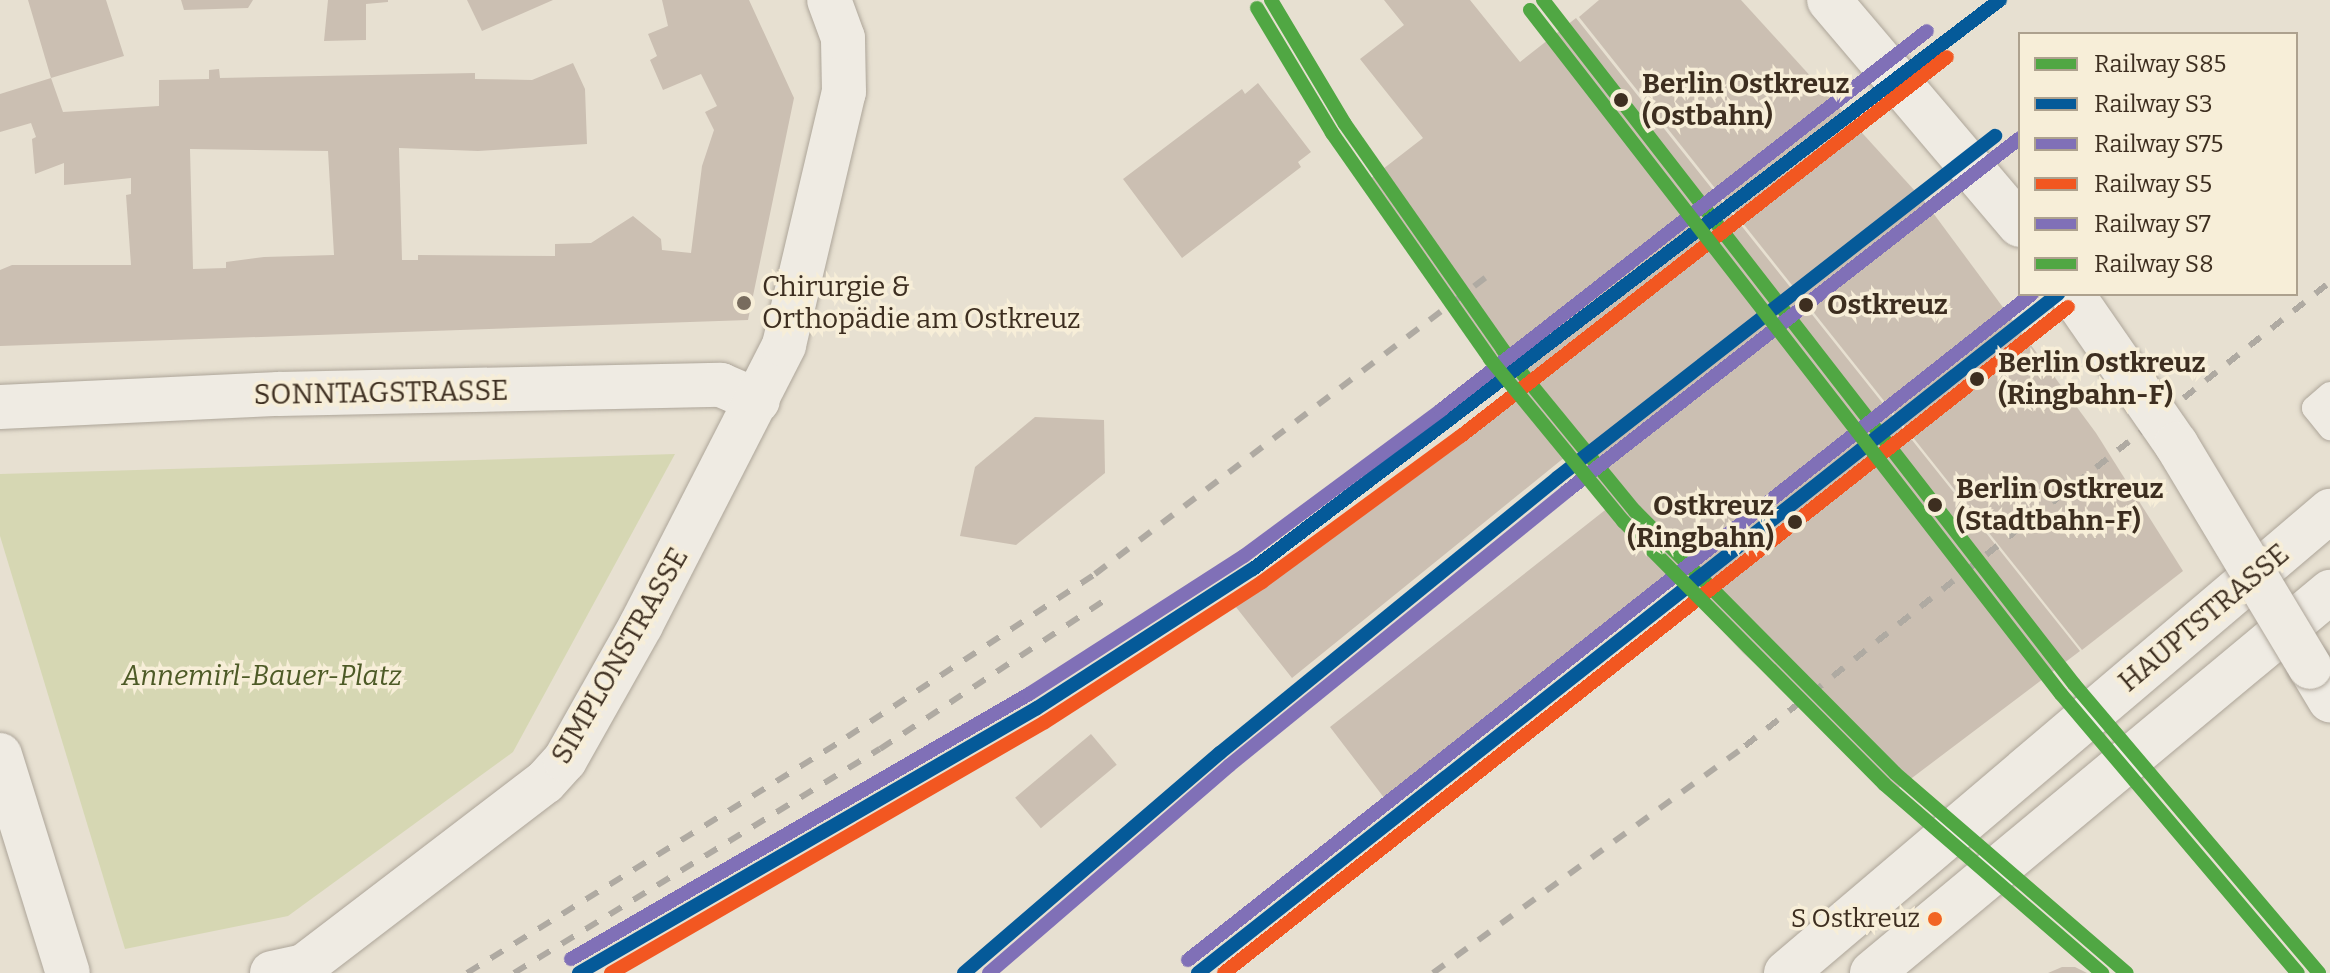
<!DOCTYPE html>
<html>
<head>
<meta charset="utf-8">
<style>
	body { margin:0 }
	#map { position:relative; width:2330px; height:973px; overflow:hidden; background:#e7e0d1; font-family:Bitter,serif }
	div>[style] { position:absolute }
	.green>* { inset:0; background:#d6d7b3 }
	.building>* { inset:0; background:#cbbfb2; transform-origin:0 0 }
	.roads { filter:drop-shadow(0 0 2px #ada599) drop-shadow(0 0 2px #ada599) }
	.service>* { height:24px; margin:-12px; padding:0 12px; transform-origin:12px; border-radius:12px; background:#efebe3 }
	.minor>* { height:44px; margin:-22px; padding:0 22px; transform-origin:22px; border-radius:22px; background:#efebe3 }
	.tertiary>* { height:44px; margin:-22px; padding:0 22px; transform-origin:22px; border-radius:22px; background:#efebe3 }
	.secondary>* { height:44px; margin:-22px; padding:0 22px; transform-origin:22px; border-radius:22px; background:#efebe3 }
	.rail>* { height:6px; margin-top:-3px; transform-origin:0; background:repeating-linear-gradient(90deg,#afaaa2 0 14px,transparent 0 28px) }
	.bridges { filter:drop-shadow(0 0 2px #ada599) drop-shadow(0 0 2px #ada599) }
	.tertiary-bridge>* { height:44px; margin:-22px; padding:0 22px; transform-origin:22px; border-radius:22px; background:#efebe3 }
	.rail-1>* { height:14px; margin:-7px; padding:0 7px; transform-origin:7px; border-radius:7px; background:#50a743 }
	.rail-2>* { height:14px; margin:-7px; padding:0 7px; transform-origin:7px; border-radius:7px; background:#055a99 }
	.rail-3>* { height:14px; margin:-7px; padding:0 7px; transform-origin:7px; border-radius:7px; background:#8070b7 }
	.rail-4>* { height:14px; margin:-7px; padding:0 7px; transform-origin:7px; border-radius:7px; background:#f25721 }
	.rail-5>* { height:14px; margin:-7px; padding:0 7px; transform-origin:7px; border-radius:7px; background:#8070b7 }
	.rail-6>* { height:14px; margin:-7px; padding:0 7px; transform-origin:7px; border-radius:7px; background:#50a743 }
	.dots>* { width:22px; height:22px; translate:-50% -50%; box-sizing:border-box; border:4px solid #f7eed8; border-radius:50% }
	span { translate:-50% -50%; white-space:nowrap; text-align:center; line-height:1.15; -webkit-text-stroke:7px #f7eed8; paint-order:stroke }
	.bus-label { font-size:26px; color:#3d2e20 }
	.right { translate:-100% -50%; text-align:right }
	.stop-label { font-size:28px; color:#3d2e20; font-weight:700 }
	.left { translate:0 -50%; text-align:left }
	.poi-label { font-size:28px; color:#3d2e20 }
	.street-label { font-size:28px; color:#3d2e20 }
	.park-label { font-size:28px; color:#4d5a26; font-style:italic }
	.legend { position:absolute; left:2018px; top:32px; width:280px; height:264px; box-sizing:border-box; background:#f7eed8; border:2px solid #ada18e; margin:0; padding:10px 14px; list-style:none; font-size:24px; color:#3d2e20 }
	.legend li { display:flex; align-items:center; gap:16px; height:40px }
	.legend b { width:40px; border:2px solid #ada18e }
</style>
</head>
<body>
<div id="map">
	<div class="green">
		<div style="clip-path:polygon(675px 454px,513px 752px,288px 916px,125px 949px,0 536px,0 474px)"></div>
	</div>
	<div class="building">
		<div style="clip-path:polygon(evenodd,28px 0,106px 0,124px 56px,51px 78px,63px 112px,159px 106px,159px 80px,209px 79px,209px 70px,219px 69px,220px 78px,475px 73px,475px 79px,532px 80px,573px 63px,585px 89px,587px 144px,478px 151px,399px 148px,402px 260px,418px 260px,418px 255px,555px 256px,555px 244px,591px 243px,633px 216px,661px 239px,662px 250px,691px 253px,702px 166px,714px 130px,705px 112px,717px 106px,701px 74px,663px 90px,650px 60px,657px 56px,648px 34px,668px 26px,662px 0,749px 0,794px 98px,748px 320px,0 346px,0 270px,12px 265px,131px 265px,126px 195px,131px 194px,131px 178px,64px 185px,64px 163px,35px 174px,32px 139px,36px 137px,31px 123px,0 132px,0 94px,51px 78px,28px 0,190px 149px,328px 151px,334px 255px,264px 257px,226px 262px,226px 268px,193px 269px,190px 149px)"></div>
		<div style="clip-path:polygon(181px 0,253px 0,248px 8px,184px 10px)"></div>
		<div style="clip-path:polygon(328px 0,388px 0,388px 2px,366px 4px,366px 40px,324px 41px)"></div>
		<div style="clip-path:polygon(467px 0,553px 0,482px 31px)"></div>
		<div style="clip-path:polygon(1384px 0,1470px 0,1520px 62px,1576px 18px,2080px 651px,1896px 790px,1743px 653px,1671px 575px,1385px 799px,1330px 727px,1609px 507px,1565px 457px,1292px 678px,1228px 597px,1354px 510px,1509px 390px,1361px 186px,1423px 138px,1360px 59px,1404px 25px)"></div>
		<div style="clip-path:polygon(1599px 0,1741px 0,1925px 202px,2096px 433px,2183px 571px,2082px 650px,1579px 17px)"></div>
		<div style="clip-path:polygon(1258px 83px,1311px 152px,1298px 162px,1301px 167px,1182px 258px,1123px 179px,1242px 89px,1245px 94px)"></div>
		<div style="clip-path:polygon(1035px 417px,1104px 420px,1105px 473px,1016px 545px,960px 536px,975px 467px)"></div>
		<div style="left:1091px;top:734px;width:40px;height:99px;rotate:50deg"></div>
		<div style="clip-path:polygon(2062px 967px,2075px 967px,2087px 973px,2048px 973px)"></div>
	</div>
	<div class="roads">
		<div class="service">
			<div style="left:2330px;top:394px;width:21px;rotate:139deg"></div>
			<div style="left:2314px;top:408px;width:26px;rotate:51deg"></div>
		</div>
		<div class="minor">
			<div style="left:0;top:407px;width:279px;rotate:-2.7deg"></div>
			<div style="left:279px;top:394px;width:442px;rotate:-1.2deg"></div>
			<div style="left:721px;top:385px;width:40px;rotate:23.4deg"></div>
			<div style="left:0;top:755px;width:228px;rotate:72.7deg"></div>
			<div style="left:272px;top:973px;width:33px;rotate:-12deg"></div>
			<div style="left:304px;top:966px;width:303px;rotate:-37.4deg"></div>
			<div style="left:545px;top:782px;width:30px;rotate:-48deg"></div>
			<div style="left:565px;top:760px;width:155px;rotate:-60.6deg"></div>
			<div style="left:641px;top:625px;width:314px;rotate:-62.9deg"></div>
			<div style="left:784px;top:345px;width:260px;rotate:-76.7deg"></div>
			<div style="left:844px;top:92px;width:54px;rotate:-91.1deg"></div>
			<div style="left:843px;top:38px;width:40px;rotate:-110.2deg"></div>
		</div>
		<div class="tertiary">
			<div style="left:1829px;top:0;width:295px;rotate:49.7deg"></div>
			<div style="left:2310px;top:667px;width:39px;rotate:59deg"></div>
		</div>
		<div class="secondary">
			<div style="left:1786px;top:973px;width:714px;rotate:-40.34deg"></div>
			<div style="left:1872px;top:973px;width:596px;rotate:-39.76deg"></div>
		</div>
	</div>
	<div class="rail">
		<div style="left:467px;top:973px;width:447px;rotate:-31.8deg"></div>
		<div style="left:847px;top:737px;width:297px;rotate:-33.3deg"></div>
		<div style="left:1095px;top:574px;width:491px;rotate:-37.2deg"></div>
		<div style="left:514px;top:973px;width:429px;rotate:-31.5deg"></div>
		<div style="left:880px;top:749px;width:277px;rotate:-33.5deg"></div>
		<div style="left:1433px;top:973px;width:386px;rotate:-36deg"></div>
		<div style="left:1745px;top:746px;width:747px;rotate:-38.42deg"></div>
	</div>
	<div class="bridges">
		<div class="tertiary-bridge">
			<div style="left:2072px;top:294px;width:183px;rotate:55.3deg"></div>
			<div style="left:2176px;top:444px;width:260px;rotate:59deg"></div>
		</div>
	</div>
	<div class="rail-1">
		<div style="left:1271px;top:0;width:144px;rotate:59.2deg"></div>
		<div style="left:1345px;top:124px;width:276px;rotate:55deg"></div>
		<div style="left:1503px;top:350px;width:208px;rotate:50.7deg"></div>
		<div style="left:1635px;top:511px;width:369px;rotate:45.2deg"></div>
		<div style="left:1895px;top:773px;width:306px;rotate:40.8deg"></div>
		<div style="left:1543px;top:0;width:866px;rotate:52.18deg"></div>
		<div style="left:2074px;top:684px;width:379px;rotate:49.7deg"></div>
	</div>
	<div class="rail-2">
		<div style="left:579px;top:973px;width:529px;rotate:-30.05deg"></div>
		<div style="left:1037px;top:708px;width:257px;rotate:-32.8deg"></div>
		<div style="left:1253px;top:569px;width:939px;rotate:-37.3deg"></div>
		<div style="left:964px;top:973px;width:338px;rotate:-40.7deg"></div>
		<div style="left:1220px;top:753px;width:435px;rotate:-39.2deg"></div>
		<div style="left:1557px;top:478px;width:556px;rotate:-37.98deg"></div>
		<div style="left:1198px;top:973px;width:1096px;rotate:-38.29deg"></div>
	</div>
	<div class="rail-3">
		<div style="left:989px;top:973px;width:318px;rotate:-40.8deg"></div>
		<div style="left:1230px;top:765px;width:434px;rotate:-39.1deg"></div>
		<div style="left:1567px;top:491px;width:574px;rotate:-37.93deg"></div>
	</div>
	<div class="rail-4">
		<div style="left:611px;top:973px;width:501px;rotate:-30.04deg"></div>
		<div style="left:1045px;top:722px;width:258px;rotate:-32.8deg"></div>
		<div style="left:1262px;top:582px;width:247px;rotate:-36.3deg"></div>
		<div style="left:1461px;top:436px;width:616px;rotate:-37.95deg"></div>
		<div style="left:1224px;top:973px;width:1075px;rotate:-38.28deg"></div>
	</div>
	<div class="rail-5">
		<div style="left:571px;top:959px;width:529px;rotate:-30.05deg"></div>
		<div style="left:1029px;top:694px;width:255px;rotate:-32.7deg"></div>
		<div style="left:1244px;top:556px;width:245px;rotate:-36.5deg"></div>
		<div style="left:1441px;top:410px;width:616px;rotate:-37.95deg"></div>
		<div style="left:1188px;top:960px;width:1075px;rotate:-38.28deg"></div>
	</div>
	<div class="rail-6">
		<div style="left:1257px;top:8px;width:146px;rotate:59deg"></div>
		<div style="left:1332px;top:133px;width:276px;rotate:55deg"></div>
		<div style="left:1490px;top:359px;width:210px;rotate:50.6deg"></div>
		<div style="left:1623px;top:521px;width:371px;rotate:45.2deg"></div>
		<div style="left:1884px;top:784px;width:289px;rotate:40.9deg"></div>
		<div style="left:1530px;top:10px;width:866px;rotate:52.18deg"></div>
		<div style="left:2061px;top:694px;width:366px;rotate:49.7deg"></div>
	</div>
	<div class="dots">
		<div style="left:1621px;top:100px;background:#3d2e20"></div>
		<div style="left:744px;top:303px;background:#786c5e"></div>
		<div style="left:1806px;top:305px;background:#3d2e20"></div>
		<div style="left:1977px;top:379px;background:#3d2e20"></div>
		<div style="left:1935px;top:505px;background:#3d2e20"></div>
		<div style="left:1795px;top:522px;background:#3d2e20"></div>
		<div style="left:1935px;top:919px;background:#f26522"></div>
	</div>
	<div class="bus-label">
		<span class="right" style="left:1920px;top:919px">S Ostkreuz</span>
	</div>
	<div class="stop-label">
		<span class="left" style="left:1642px;top:100px">Berlin Ostkreuz<br>(Ostbahn)</span>
		<span class="left" style="left:1827px;top:305px">Ostkreuz</span>
		<span class="left" style="left:1998px;top:379px">Berlin Ostkreuz<br>(Ringbahn-F)</span>
		<span class="left" style="left:1956px;top:505px">Berlin Ostkreuz<br>(Stadtbahn-F)</span>
		<span class="right" style="left:1774px;top:522px">Ostkreuz<br>(Ringbahn)</span>
	</div>
	<div class="poi-label">
		<span class="left" style="left:762px;top:303px">Chirurgie &amp;<br>Orthopädie am Ostkreuz</span>
	</div>
	<div class="street-label">
		<span style="left:381px;top:393px;rotate:-1deg">SONNTAGSTRASSE</span>
		<span style="left:2204px;top:618px;rotate:-40deg">HAUPTSTRASSE</span>
		<span style="left:620px;top:656px;rotate:-60deg">SIMPLONSTRASSE</span>
	</div>
	<div class="park-label">
		<span style="left:262px;top:676px">Annemirl-Bauer-Platz</span>
	</div>
	<ul class="legend">
	<li><b style="height:10px;background:#50a743"></b>Railway S85</li>
	<li><b style="height:10px;background:#055a99"></b>Railway S3</li>
	<li><b style="height:10px;background:#8070b7"></b>Railway S75</li>
	<li><b style="height:10px;background:#f25721"></b>Railway S5</li>
	<li><b style="height:10px;background:#8070b7"></b>Railway S7</li>
	<li><b style="height:10px;background:#50a743"></b>Railway S8</li>
	</ul>
</div>
</body>
</html>
